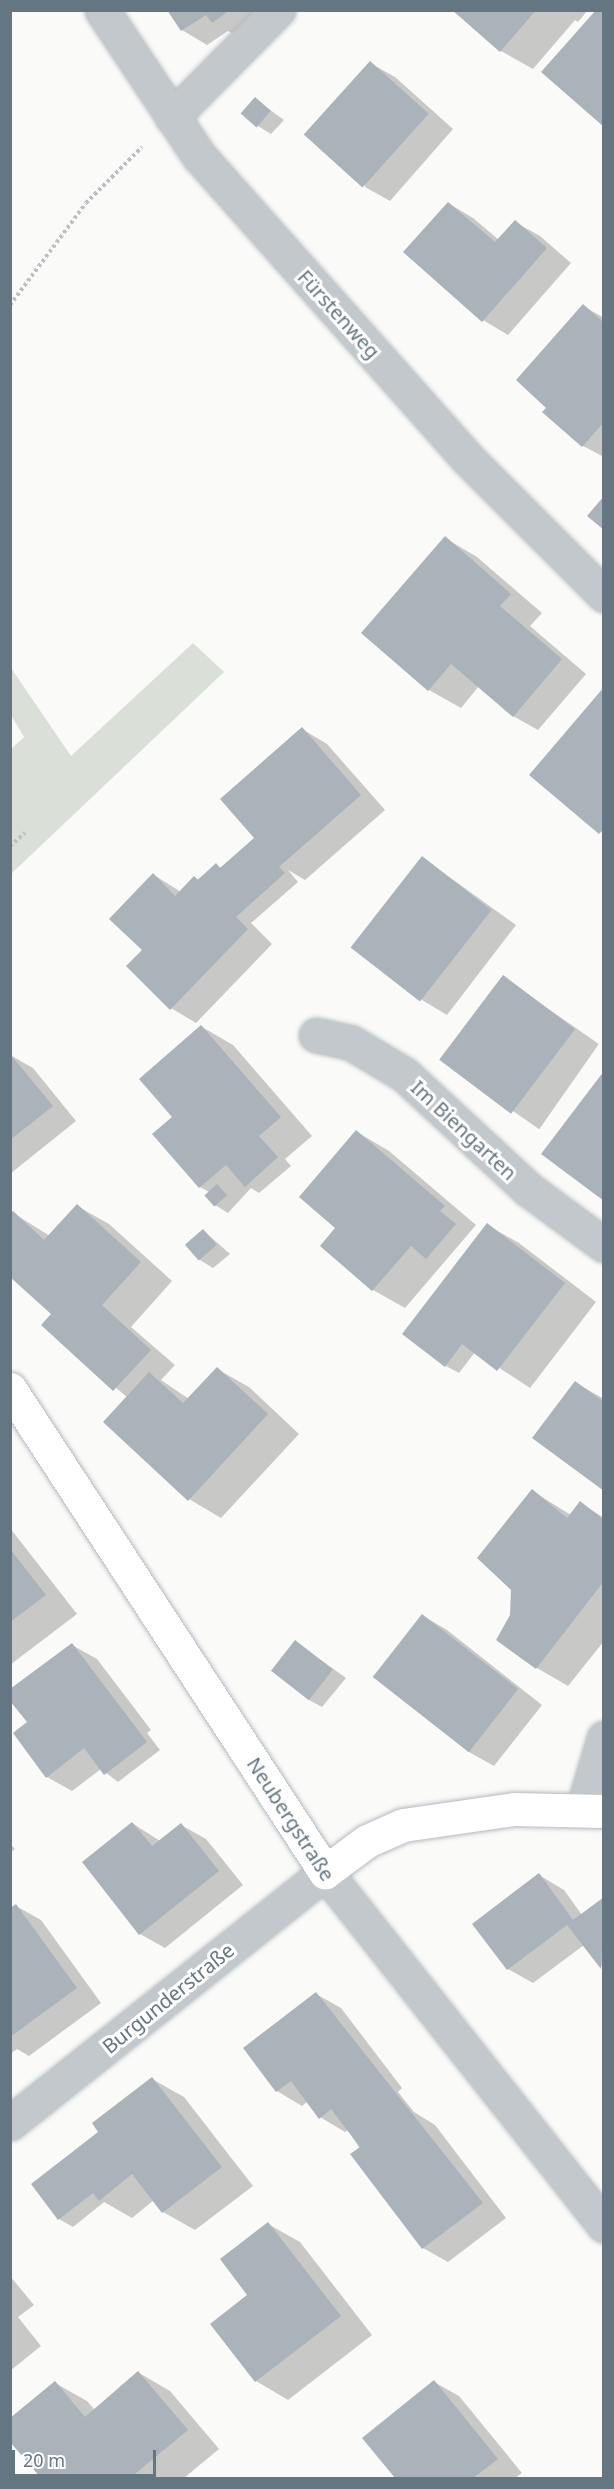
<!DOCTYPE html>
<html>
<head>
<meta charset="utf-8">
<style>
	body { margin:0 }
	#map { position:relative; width:614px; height:2489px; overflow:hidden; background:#fafaf8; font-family:"Noto Sans",sans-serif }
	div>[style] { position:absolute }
	.green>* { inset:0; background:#dadfd7 }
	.shadow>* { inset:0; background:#0003; transform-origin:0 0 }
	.building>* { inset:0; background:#aab3b9; transform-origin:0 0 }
	.path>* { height:4px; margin-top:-2px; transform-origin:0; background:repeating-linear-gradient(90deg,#bbbfc2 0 3px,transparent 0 6px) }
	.roads { filter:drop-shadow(0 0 2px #b3babf) drop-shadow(0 0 2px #b3babf) }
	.street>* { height:33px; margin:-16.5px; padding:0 16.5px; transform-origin:16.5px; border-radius:16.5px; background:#c3c8cc }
	.secondary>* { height:33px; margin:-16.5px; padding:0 16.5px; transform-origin:16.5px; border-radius:16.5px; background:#fff }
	span { translate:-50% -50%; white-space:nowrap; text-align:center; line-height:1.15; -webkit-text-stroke:6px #fff; paint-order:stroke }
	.street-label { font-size:20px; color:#657683 }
	.frame { position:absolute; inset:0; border:12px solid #657683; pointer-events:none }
	.scale { position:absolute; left:12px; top:2450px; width:144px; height:27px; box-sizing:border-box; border:3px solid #657683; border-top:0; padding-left:8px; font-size:18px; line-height:21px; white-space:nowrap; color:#657683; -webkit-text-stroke:4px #fff; paint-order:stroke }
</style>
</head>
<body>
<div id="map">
	<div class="green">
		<div style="clip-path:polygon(193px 643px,224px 672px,11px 874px,11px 749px,24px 737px,11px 715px,11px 668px,71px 756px)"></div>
	</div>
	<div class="shadow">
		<div style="clip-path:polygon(169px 10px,263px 10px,238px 36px,228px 31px,207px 45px,182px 30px)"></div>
		<div style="clip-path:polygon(454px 10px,588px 10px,578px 22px,575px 20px,533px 69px,501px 51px)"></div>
		<div style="clip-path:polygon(370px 63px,395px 77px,453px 129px,390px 201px,365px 187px)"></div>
		<div style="clip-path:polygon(255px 99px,284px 120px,271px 134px,258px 126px)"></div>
		<div style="clip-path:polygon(448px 203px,473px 218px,499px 240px,515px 222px,540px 236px,571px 263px,508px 335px,483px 320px)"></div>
		<div style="clip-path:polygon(583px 306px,604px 318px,604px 457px,583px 446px,549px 408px)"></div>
		<div style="clip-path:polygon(445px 538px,477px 557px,542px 613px,530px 626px,586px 674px,538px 730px,513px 716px,479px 686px,461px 708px,429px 690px)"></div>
		<div style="clip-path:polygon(302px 729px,327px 744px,385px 810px,305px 880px,288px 870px,298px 882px,251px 923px,272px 944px,196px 1023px,171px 1008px,144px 950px,154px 875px,181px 892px,216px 865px,222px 868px,256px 838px)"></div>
		<div style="clip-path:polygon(423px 858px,516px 925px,447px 1015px,422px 1000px)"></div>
		<div style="left:503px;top:977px;width:117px;height:104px;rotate:35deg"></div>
		<div style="clip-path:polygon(202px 1027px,233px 1045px,312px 1136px,285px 1159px,291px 1166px,259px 1193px,251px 1188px,228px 1213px,215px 1205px,209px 1192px,200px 1187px,174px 1117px)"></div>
		<div style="clip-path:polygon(10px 1055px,33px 1068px,76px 1121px,10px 1174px)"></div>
		<div style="clip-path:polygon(357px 1132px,389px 1151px,476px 1225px,405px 1308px,373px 1290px,337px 1228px)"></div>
		<div style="clip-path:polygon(77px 1206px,109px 1224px,172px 1281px,131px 1327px,175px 1365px,161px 1380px,189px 1399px,217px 1369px,249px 1387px,299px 1434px,221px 1518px,189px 1499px,128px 1398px,43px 1325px,57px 1319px,13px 1213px,50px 1236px)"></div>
		<div style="clip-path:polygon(487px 1225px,519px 1243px,596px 1302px,530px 1388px,475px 1352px,459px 1373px,446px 1366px)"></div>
		<div style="clip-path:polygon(204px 1231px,230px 1254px,213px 1268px,200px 1260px)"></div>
		<div style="clip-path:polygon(576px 1383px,604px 1399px,604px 1490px)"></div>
		<div style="clip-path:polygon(532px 1491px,571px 1515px,581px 1503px,604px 1518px,604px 1641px,568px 1686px,537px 1668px,512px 1615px)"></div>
		<div style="clip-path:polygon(10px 1528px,77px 1614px,10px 1665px)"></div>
		<div style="clip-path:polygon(423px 1616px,447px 1630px,542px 1705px,494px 1766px,469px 1752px,374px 1677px)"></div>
		<div style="clip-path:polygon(296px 1642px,346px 1678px,322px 1707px,309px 1700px)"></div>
		<div style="clip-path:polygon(72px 1645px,97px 1659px,151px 1730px,147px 1733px,160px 1750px,118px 1782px,101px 1769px,72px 1791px,47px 1777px,29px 1723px)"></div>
		<div style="clip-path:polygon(132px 1823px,160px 1841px,181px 1825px,206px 1839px,243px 1885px,165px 1948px,140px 1934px)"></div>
		<div style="clip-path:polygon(10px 1844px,15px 1849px,10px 1853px)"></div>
		<div style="clip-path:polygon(539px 1875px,564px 1890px,582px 1915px,604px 1899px,604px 1969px,584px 1945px,533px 1983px,508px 1969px)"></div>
		<div style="clip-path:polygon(16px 1906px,41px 1920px,101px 2003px,29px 2056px,17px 2049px,10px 2054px,10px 1910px)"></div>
		<div style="clip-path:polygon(316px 1994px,341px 2008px,402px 2088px,398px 2092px,414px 2112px,435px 2125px,506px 2218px,448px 2262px,423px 2248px,348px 2130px,345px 2132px,320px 2117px,308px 2101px,302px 2106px,277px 2091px,245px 2049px)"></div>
		<div style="clip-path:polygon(152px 2079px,184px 2097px,253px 2186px,195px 2230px,163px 2212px,154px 2200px,132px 2218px,104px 2202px,73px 2227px,59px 2219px,100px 2132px)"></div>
		<div style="clip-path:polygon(268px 2224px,300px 2242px,372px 2335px,288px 2400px,256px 2381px,249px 2295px)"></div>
		<div style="clip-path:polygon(10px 2276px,34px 2305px,18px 2317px,41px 2346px,10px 2371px)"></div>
		<div style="clip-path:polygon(139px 2373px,170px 2391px,219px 2449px,184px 2478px,43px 2478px,10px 2440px,55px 2383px,87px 2401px,95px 2410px)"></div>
		<div style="clip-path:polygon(434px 2382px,459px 2396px,522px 2473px,515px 2478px,397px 2478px,364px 2438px)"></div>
	</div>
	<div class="building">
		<div style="clip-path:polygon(167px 10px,230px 10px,212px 23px,206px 15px,181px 31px)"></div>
		<div style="clip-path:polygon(452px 10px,536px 10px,500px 52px)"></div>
		<div style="clip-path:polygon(596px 10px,604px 10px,604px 127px,541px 72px)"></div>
		<div style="left:370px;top:61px;width:79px;height:99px;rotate:42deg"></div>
		<div style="left:255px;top:97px;width:21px;height:22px;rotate:41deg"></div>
		<div style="clip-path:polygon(448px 202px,495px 242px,515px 220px,547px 248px,482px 322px,403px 252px)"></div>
		<div style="clip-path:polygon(583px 304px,604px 323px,604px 422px,582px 447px,542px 412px,546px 408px,516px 380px)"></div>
		<div style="clip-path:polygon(604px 496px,604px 530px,587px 516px)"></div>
		<div style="clip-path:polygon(445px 536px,511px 594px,500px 606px,562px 659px,513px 717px,451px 664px,428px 691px,361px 633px)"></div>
		<div style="clip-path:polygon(604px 687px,604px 829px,599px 834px,529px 775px)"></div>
		<div style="clip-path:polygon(302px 727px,361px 795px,279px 867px,285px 873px,236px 917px,248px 929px,170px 1010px,126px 966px,142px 950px,109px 919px,153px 873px,175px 896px,194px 876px,198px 880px,216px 863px,220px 868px,254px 838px,220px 799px)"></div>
		<div style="left:422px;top:856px;width:88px;height:116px;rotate:38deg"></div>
		<div style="left:503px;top:975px;width:90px;height:106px;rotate:37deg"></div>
		<div style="clip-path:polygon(201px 1025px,281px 1117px,259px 1136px,278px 1157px,245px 1187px,226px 1165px,199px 1188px,152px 1134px,172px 1117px,139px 1079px)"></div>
		<div style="clip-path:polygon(10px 1054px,53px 1106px,10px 1140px)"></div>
		<div style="clip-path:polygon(604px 1071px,604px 1201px,541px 1154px)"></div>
		<div style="clip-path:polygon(356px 1130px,445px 1206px,440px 1211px,456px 1224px,426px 1259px,411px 1246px,372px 1291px,320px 1246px,335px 1228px,299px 1197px)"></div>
		<div style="left:217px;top:1184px;width:15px;height:17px;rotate:48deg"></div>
		<div style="clip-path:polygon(77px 1204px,141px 1262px,102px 1305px,151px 1350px,113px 1391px,41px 1325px,51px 1314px,10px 1277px,10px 1214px,13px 1211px,44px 1240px)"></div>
		<div style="clip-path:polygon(487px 1223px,565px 1283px,497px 1371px,462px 1344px,445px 1367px,402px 1334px)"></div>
		<div style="left:203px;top:1229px;width:21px;height:24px;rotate:49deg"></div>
		<div style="clip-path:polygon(217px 1367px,268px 1414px,188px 1501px,103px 1422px,149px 1372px,183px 1403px)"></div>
		<div style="clip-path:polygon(575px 1381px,601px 1400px,604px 1397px,604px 1491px,532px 1438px)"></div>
		<div style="clip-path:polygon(532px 1489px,567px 1518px,580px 1501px,604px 1520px,604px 1581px,536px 1669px,496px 1640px,510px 1615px,511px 1590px,477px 1558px)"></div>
		<div style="clip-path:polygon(10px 1549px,46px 1595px,10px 1622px)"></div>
		<div style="left:422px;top:1614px;width:122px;height:80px;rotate:38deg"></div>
		<div style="left:295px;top:1640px;width:48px;height:39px;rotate:38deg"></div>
		<div style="clip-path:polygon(72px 1643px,147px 1742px,104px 1775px,84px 1748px,46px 1778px,13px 1733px,27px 1722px,10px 1701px,10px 1689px)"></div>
		<div style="clip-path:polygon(132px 1822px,152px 1846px,181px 1823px,219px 1871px,139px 1935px,82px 1862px)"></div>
		<div style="clip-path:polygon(539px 1873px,573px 1920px,604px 1897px,601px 1969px,567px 1925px,507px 1970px,472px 1924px)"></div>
		<div style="clip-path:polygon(16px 1904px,77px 1988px,10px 2037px,10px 1908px)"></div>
		<div style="clip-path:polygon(316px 1992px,483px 2203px,422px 2249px,350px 2154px,360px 2147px,331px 2109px,319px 2119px,291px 2081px,276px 2092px,243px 2048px)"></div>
		<div style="clip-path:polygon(152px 2077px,222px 2167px,162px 2213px,132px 2174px,99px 2201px,93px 2193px,58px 2220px,31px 2184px,98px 2132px,92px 2123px)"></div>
		<div style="clip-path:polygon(268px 2222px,341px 2316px,255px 2382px,210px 2324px,247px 2295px,220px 2259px)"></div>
		<div style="clip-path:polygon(138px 2371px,188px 2430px,130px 2478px,41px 2478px,10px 2442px,10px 2418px,55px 2381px,85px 2417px)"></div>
		<div style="clip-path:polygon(434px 2380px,498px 2459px,473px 2478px,395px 2478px,362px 2438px)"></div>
	</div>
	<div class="path">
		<div style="left:10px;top:305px;width:127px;rotate:-53.3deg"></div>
		<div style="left:86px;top:203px;width:79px;rotate:-45deg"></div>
		<div style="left:10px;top:846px;width:20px;rotate:-41deg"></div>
	</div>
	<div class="roads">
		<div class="street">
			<div style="left:102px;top:10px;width:175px;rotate:56.4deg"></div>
			<div style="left:199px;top:156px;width:405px;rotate:48.4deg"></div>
			<div style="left:468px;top:459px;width:192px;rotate:45deg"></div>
			<div style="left:172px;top:117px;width:151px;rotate:-45.3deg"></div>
			<div style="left:316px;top:1035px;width:35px;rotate:12deg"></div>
			<div style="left:350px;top:1042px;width:64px;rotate:31deg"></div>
			<div style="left:405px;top:1075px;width:168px;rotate:42.8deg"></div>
			<div style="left:528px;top:1189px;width:94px;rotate:36.4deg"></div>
			<div style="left:583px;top:1809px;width:74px;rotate:-73.5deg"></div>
			<div style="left:10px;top:2123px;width:403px;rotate:-38.5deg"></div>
			<div style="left:325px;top:1872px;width:450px;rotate:51.7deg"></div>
		</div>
		<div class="secondary">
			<div style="left:10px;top:1389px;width:577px;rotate:56.89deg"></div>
			<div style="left:325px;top:1872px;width:52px;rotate:-36.4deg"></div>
			<div style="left:367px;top:1841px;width:39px;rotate:-24deg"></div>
			<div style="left:403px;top:1825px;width:112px;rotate:-8.2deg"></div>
			<div style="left:514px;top:1809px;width:90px;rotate:1.3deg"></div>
		</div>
	</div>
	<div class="street-label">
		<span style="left:339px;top:314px;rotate:48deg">Fürstenweg</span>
		<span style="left:464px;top:1130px;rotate:43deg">Im Biengarten</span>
		<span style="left:291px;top:1819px;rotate:57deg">Neubergstraße</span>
		<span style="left:168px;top:1998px;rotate:-39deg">Burgunderstraße</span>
	</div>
	<div class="frame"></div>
	<div class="scale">20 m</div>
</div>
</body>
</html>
